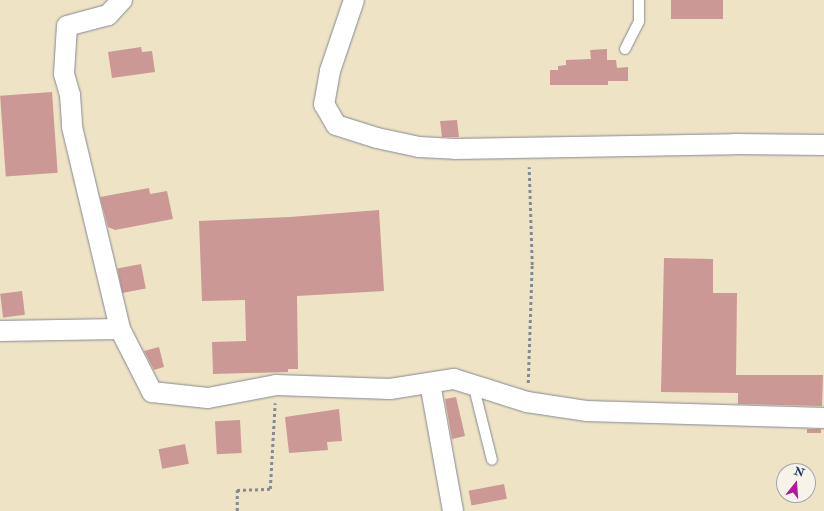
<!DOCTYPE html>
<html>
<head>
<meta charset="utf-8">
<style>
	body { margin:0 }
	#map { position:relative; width:824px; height:511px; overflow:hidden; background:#efe3c5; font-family:"IM FELL Double Pica",serif }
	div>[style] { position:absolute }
	.building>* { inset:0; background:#cb9895; transform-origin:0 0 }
	.path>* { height:2.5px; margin-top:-1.25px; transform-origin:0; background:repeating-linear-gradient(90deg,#858992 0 3px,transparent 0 6px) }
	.roads { filter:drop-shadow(0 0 1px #858992) drop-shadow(0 0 1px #858992) }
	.lane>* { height:10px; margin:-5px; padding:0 5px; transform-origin:5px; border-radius:5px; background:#fff }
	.street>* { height:20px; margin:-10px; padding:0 10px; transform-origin:10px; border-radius:10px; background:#fff }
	span { translate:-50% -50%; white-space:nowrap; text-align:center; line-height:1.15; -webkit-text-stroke:3px #f7f3e8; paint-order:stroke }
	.north { position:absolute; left:776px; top:463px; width:40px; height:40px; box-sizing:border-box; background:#f7f3e8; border:1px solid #9fa5b1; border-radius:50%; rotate:17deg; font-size:11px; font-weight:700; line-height:16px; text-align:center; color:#1b2f5e }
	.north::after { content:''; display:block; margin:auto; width:14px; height:18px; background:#b5179e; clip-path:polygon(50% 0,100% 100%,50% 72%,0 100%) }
</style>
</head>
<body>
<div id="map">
	<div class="building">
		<div style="left:671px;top:0;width:52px;height:19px"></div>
		<div style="clip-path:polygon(141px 47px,142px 52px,152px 51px,155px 72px,112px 78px,108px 52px)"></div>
		<div style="clip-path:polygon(607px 49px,607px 60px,616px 60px,617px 68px,628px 67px,628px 81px,608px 81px,608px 85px,550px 85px,550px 70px,558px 70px,558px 66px,566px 65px,566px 60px,591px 59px,590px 50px)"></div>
		<div style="left:52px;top:92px;width:81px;height:52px;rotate:86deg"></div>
		<div style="clip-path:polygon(457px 120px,459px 137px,442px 137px,440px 121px)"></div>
		<div style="clip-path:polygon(149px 188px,150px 194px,167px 191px,173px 219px,115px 230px,108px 227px,100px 197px)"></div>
		<div style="clip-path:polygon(379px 210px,384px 291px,297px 296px,298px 369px,288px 369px,288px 372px,213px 374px,212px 342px,246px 341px,245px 300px,202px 301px,199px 221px,290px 217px)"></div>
		<div style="clip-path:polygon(664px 258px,713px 259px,713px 293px,737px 293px,736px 375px,823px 375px,822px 406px,738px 404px,738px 393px,661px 392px)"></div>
		<div style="left:141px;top:264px;width:25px;height:24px;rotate:79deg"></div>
		<div style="left:22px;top:291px;width:24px;height:22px;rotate:83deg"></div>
		<div style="clip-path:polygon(159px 347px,164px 367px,154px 370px,144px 351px)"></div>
		<div style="clip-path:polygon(456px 397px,465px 436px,452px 439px,445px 399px)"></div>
		<div style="clip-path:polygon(339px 409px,342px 441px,327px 442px,328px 450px,289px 453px,285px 417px)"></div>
		<div style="left:240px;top:420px;width:33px;height:25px;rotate:87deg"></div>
		<div style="left:807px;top:429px;width:14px;height:4px"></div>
		<div style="left:185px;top:444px;width:20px;height:27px;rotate:79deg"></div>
		<div style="left:504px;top:484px;width:15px;height:36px;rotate:79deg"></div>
	</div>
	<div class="path">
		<div style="left:528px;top:383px;width:118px;rotate:-88.1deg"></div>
		<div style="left:532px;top:265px;width:98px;rotate:-91.8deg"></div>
		<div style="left:237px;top:511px;width:21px;rotate:-90deg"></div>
		<div style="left:237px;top:490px;width:33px;rotate:-2deg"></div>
		<div style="left:270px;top:489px;width:86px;rotate:-86.7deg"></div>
	</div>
	<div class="roads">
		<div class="lane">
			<div style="left:625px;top:49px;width:31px;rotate:-63deg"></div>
			<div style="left:639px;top:21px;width:21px;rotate:-90deg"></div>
			<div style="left:473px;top:384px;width:78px;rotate:76deg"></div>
		</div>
		<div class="street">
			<div style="left:122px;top:0;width:21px;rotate:133deg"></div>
			<div style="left:108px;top:15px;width:42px;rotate:165deg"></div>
			<div style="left:67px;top:26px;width:48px;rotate:93.6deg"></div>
			<div style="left:64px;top:74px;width:22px;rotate:74deg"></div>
			<div style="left:70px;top:95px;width:32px;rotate:86deg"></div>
			<div style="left:72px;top:127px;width:208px;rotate:76.6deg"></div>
			<div style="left:120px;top:329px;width:71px;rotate:63.1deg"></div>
			<div style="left:152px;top:392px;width:56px;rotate:6.1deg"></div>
			<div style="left:208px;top:398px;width:69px;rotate:-10.8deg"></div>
			<div style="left:276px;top:385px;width:114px;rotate:2deg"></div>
			<div style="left:390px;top:389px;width:65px;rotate:-8.9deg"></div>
			<div style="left:454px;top:379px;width:77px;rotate:17.5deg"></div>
			<div style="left:527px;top:402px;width:61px;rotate:8.5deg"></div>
			<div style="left:587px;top:411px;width:237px;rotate:1.7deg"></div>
			<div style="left:354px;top:0;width:75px;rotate:108.7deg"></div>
			<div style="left:330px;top:71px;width:34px;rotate:100deg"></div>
			<div style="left:324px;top:104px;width:24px;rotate:60deg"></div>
			<div style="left:336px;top:125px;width:43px;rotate:17.6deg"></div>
			<div style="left:377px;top:138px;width:43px;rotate:12.1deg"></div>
			<div style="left:419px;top:147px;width:36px;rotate:3deg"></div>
			<div style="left:455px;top:149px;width:279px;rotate:-1deg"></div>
			<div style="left:734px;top:144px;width:90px;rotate:0.6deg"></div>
			<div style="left:0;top:331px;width:120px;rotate:-1deg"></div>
			<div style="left:430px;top:383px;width:130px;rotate:79.8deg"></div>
		</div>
	</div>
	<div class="north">N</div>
</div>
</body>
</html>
